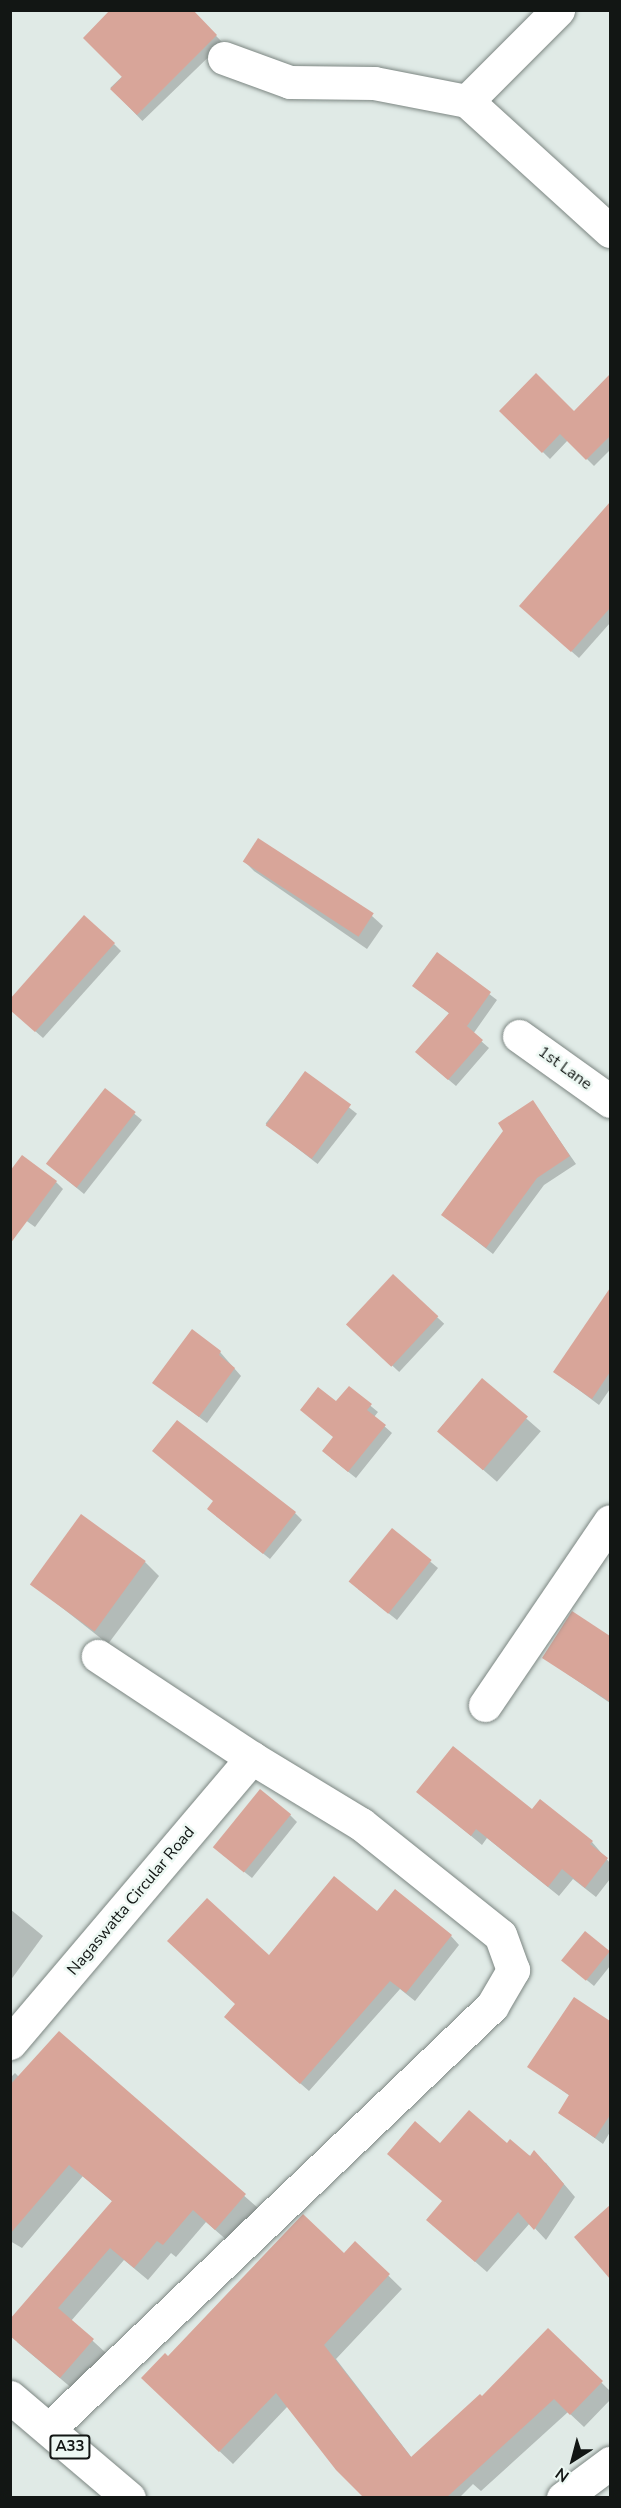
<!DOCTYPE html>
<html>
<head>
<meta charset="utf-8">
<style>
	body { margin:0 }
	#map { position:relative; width:621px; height:2508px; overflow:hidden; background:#e0eae6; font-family:"Nunito Sans",sans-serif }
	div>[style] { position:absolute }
	.shadow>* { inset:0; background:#0003; transform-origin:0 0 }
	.building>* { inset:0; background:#d8a599; transform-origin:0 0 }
	.roads { filter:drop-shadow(0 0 2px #7c8682) drop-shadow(0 0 2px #7c8682) }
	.minor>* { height:33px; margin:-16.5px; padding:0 16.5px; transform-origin:16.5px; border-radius:16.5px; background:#fff }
	.highway>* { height:33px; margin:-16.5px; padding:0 16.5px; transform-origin:16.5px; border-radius:16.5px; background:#fff }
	span { translate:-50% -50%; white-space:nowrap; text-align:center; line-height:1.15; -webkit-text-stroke:5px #edf8f3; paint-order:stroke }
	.shield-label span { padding:2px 4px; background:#edf8f3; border:2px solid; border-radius:4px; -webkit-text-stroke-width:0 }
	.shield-label { font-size:15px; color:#121614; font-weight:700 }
	.street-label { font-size:16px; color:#121614 }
	.frame { position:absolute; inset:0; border:12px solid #121614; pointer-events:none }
	.north { position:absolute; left:543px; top:2430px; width:60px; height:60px; -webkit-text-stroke:4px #edf8f3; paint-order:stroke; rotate:216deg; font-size:16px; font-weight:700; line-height:24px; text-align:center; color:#121614 }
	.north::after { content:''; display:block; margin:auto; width:21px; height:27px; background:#121614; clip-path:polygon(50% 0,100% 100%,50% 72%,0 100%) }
</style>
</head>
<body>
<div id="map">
	<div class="shadow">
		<div style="left:191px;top:10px;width:46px;height:112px;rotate:46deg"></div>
		<div style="clip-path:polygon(607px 380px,610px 384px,610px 450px,594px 466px,568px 440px,550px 459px,501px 411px,574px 413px)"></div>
		<div style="clip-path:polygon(609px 506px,610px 623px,579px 658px,528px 613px)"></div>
		<div style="clip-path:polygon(258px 840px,372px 916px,383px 926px,367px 949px,254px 871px,244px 861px)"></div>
		<div style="clip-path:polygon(114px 944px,121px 951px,43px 1038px,10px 1009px)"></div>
		<div style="clip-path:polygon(437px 954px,497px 1000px,473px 1034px,489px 1048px,456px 1086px,424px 1059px,450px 1014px,414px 986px)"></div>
		<div style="left:305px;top:1073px;width:66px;height:64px;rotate:38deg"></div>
		<div style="clip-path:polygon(105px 1090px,142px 1120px,84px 1194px,55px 1170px)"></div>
		<div style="clip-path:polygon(533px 1102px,576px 1164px,544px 1185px,493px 1254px,443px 1215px)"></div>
		<div style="clip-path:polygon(56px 1182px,63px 1189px,35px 1227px,10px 1209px)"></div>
		<div style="left:393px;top:1276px;width:70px;height:66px;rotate:43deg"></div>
		<div style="clip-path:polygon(604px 1299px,610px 1304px,610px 1389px,599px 1405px,555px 1372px)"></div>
		<div style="clip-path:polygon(220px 1352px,241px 1376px,207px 1423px,154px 1383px)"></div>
		<div style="left:482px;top:1380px;width:78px;height:67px;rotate:41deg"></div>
		<div style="clip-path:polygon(349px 1388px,378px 1412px,374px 1417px,392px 1433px,356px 1478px,331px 1458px)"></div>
		<div style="clip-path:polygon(295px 1513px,302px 1520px,270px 1559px,216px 1516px)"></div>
		<div style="clip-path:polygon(392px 1530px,438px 1568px,397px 1620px,358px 1589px)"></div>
		<div style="clip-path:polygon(145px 1562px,159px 1576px,108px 1644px,32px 1584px)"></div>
		<div style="clip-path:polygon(572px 1613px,610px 1638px,610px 1703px,544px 1658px)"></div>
		<div style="clip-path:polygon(418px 1792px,532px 1811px,592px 1842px,610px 1863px,610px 1879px,596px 1897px,573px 1879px,559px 1896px,487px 1838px,482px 1845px)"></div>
		<div style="clip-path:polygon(290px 1815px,297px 1822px,252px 1878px,222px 1854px)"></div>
		<div style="clip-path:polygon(10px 1909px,43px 1936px,10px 1981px)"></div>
		<div style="clip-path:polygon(378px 1913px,451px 1936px,459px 1945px,415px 2001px,400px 1989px,309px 2091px,235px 2026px,237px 2005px,269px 1957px)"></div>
		<div style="clip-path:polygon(586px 1933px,610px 1953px,610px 1966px,594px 1986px,571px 1967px)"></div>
		<div style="clip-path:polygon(574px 1999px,610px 2022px,610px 2132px,603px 2144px,560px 2113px,570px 2096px,529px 2066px)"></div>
		<div style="clip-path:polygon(59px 2033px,258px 2208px,229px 2242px,206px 2222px,176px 2257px,171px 2253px,148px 2280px,124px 2260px,71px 2321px,106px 2353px,74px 2390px,17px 2342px,113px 2202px,83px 2176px,22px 2248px,10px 2241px,10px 2078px,15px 2073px,19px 2077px)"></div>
		<div style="clip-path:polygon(440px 2145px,508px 2146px,546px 2163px,575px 2197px,546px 2240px,530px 2223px,487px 2272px,440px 2231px,443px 2202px)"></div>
		<div style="clip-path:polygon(610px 2207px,610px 2271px,608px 2273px,576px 2237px)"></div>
		<div style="clip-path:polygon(355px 2243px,402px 2289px,336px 2359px,412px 2458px,482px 2398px,548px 2330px,610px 2391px,610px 2400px,584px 2427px,568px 2412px,481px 2491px,473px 2484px,459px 2498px,365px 2498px,288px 2406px,233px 2464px,156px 2391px,168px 2358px,344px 2255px)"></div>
	</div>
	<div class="building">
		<div style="clip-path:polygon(110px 10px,193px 10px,217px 35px,137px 115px,110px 89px,122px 77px,83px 38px)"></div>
		<div style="clip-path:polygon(536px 373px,574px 411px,610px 374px,610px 436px,586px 460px,560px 434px,542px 453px,499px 411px)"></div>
		<div style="clip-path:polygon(610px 502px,610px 608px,571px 652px,519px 606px)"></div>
		<div style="left:258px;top:838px;width:138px;height:28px;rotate:33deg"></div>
		<div style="clip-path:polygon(84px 915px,115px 943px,35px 1032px,10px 1010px,10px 999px)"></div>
		<div style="clip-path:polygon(437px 952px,491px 992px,467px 1026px,461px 1021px,483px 1040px,448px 1080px,415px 1052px,449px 1013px,412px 986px)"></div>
		<div style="left:305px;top:1071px;width:57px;height:67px;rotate:36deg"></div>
		<div style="left:105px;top:1088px;width:39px;height:96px;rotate:38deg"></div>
		<div style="clip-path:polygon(533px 1100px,570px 1156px,537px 1178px,486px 1248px,441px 1215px,503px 1131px,498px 1123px)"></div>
		<div style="clip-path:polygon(22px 1155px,57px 1181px,10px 1244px,10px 1171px)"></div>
		<div style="left:393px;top:1274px;width:62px;height:69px;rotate:43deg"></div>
		<div style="clip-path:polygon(610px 1288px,610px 1372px,592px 1399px,553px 1372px)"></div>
		<div style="clip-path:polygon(192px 1329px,221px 1351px,219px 1355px,235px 1368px,199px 1417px,152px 1383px)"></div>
		<div style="left:482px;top:1378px;width:60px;height:70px;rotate:40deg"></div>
		<div style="clip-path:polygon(349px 1386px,372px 1404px,367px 1410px,386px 1425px,348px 1472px,322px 1451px,333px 1437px,300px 1410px,318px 1387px,336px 1401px)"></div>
		<div style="clip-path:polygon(177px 1420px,296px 1512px,263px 1554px,207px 1509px,213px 1501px,152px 1451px)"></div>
		<div style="left:81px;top:1514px;width:80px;height:87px;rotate:36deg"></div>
		<div style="left:392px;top:1528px;width:51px;height:69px;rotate:39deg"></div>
		<div style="clip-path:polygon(572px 1611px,610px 1636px,610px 1702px,542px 1658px)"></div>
		<div style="clip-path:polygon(453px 1746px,532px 1809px,540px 1799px,593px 1841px,590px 1844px,608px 1858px,585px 1888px,562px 1869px,548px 1887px,476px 1829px,471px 1836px,416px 1792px)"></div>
		<div style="left:260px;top:1789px;width:40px;height:75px;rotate:39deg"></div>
		<div style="clip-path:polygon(334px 1876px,377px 1911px,395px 1889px,452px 1935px,406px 1993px,390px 1981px,300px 2084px,224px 2017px,235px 2004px,167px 1941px,207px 1898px,269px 1955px)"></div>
		<div style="left:585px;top:1931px;width:32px;height:38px;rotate:39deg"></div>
		<div style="clip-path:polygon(574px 1997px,610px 2021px,610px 2115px,595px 2138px,558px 2113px,569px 2095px,527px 2067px)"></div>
		<div style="clip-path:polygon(59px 2031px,246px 2194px,215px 2230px,193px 2210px,163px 2245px,157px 2241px,134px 2268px,110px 2248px,58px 2308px,94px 2339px,60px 2378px,10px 2336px,10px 2319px,112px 2201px,69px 2165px,10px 2234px,10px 2085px)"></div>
		<div style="clip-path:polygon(469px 2110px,507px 2143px,510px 2139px,530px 2156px,534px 2150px,564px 2184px,534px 2230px,518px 2212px,475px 2262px,426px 2220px,442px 2201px,387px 2154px,415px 2121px,440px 2143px)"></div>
		<div style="clip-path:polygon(610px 2205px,610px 2279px,574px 2237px)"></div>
		<div style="clip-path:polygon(303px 2214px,344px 2253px,355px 2241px,390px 2274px,324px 2345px,411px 2457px,480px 2394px,482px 2396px,548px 2328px,603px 2381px,570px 2415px,554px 2399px,446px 2498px,364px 2498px,336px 2470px,276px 2393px,219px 2452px,141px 2378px,165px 2353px,168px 2356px)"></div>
	</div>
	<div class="roads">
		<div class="minor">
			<div style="left:224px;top:58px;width:70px;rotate:20deg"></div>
			<div style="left:290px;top:82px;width:84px;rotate:0.7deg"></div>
			<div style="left:374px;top:83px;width:95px;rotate:11deg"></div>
			<div style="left:467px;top:101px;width:193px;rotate:42.3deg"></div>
			<div style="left:467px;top:101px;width:129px;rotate:-45deg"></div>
			<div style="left:519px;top:1036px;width:112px;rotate:35.5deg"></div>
			<div style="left:485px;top:1705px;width:222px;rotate:-55.8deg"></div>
			<div style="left:10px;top:2043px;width:374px;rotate:-49.7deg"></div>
			<div style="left:49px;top:2429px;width:613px;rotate:-43.68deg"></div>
			<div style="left:492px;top:2006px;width:42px;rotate:-59.7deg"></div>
			<div style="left:513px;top:1970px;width:37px;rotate:-110deg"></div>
			<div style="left:500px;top:1935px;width:178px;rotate:-141.4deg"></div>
			<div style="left:361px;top:1824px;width:127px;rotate:-148.8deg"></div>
			<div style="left:252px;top:1758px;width:185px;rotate:-146.5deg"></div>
			<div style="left:563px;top:2498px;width:59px;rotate:-36.7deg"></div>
		</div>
		<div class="highway">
			<div style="left:10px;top:2397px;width:156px;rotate:40.3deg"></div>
		</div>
	</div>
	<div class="shield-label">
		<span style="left:70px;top:2447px">A33</span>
	</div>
	<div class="street-label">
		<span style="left:565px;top:1068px;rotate:36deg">1st Lane</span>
		<span style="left:131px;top:1901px;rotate:-50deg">Nagaswatta Circular Road</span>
	</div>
	<div class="frame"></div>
	<div class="north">N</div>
</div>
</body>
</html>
